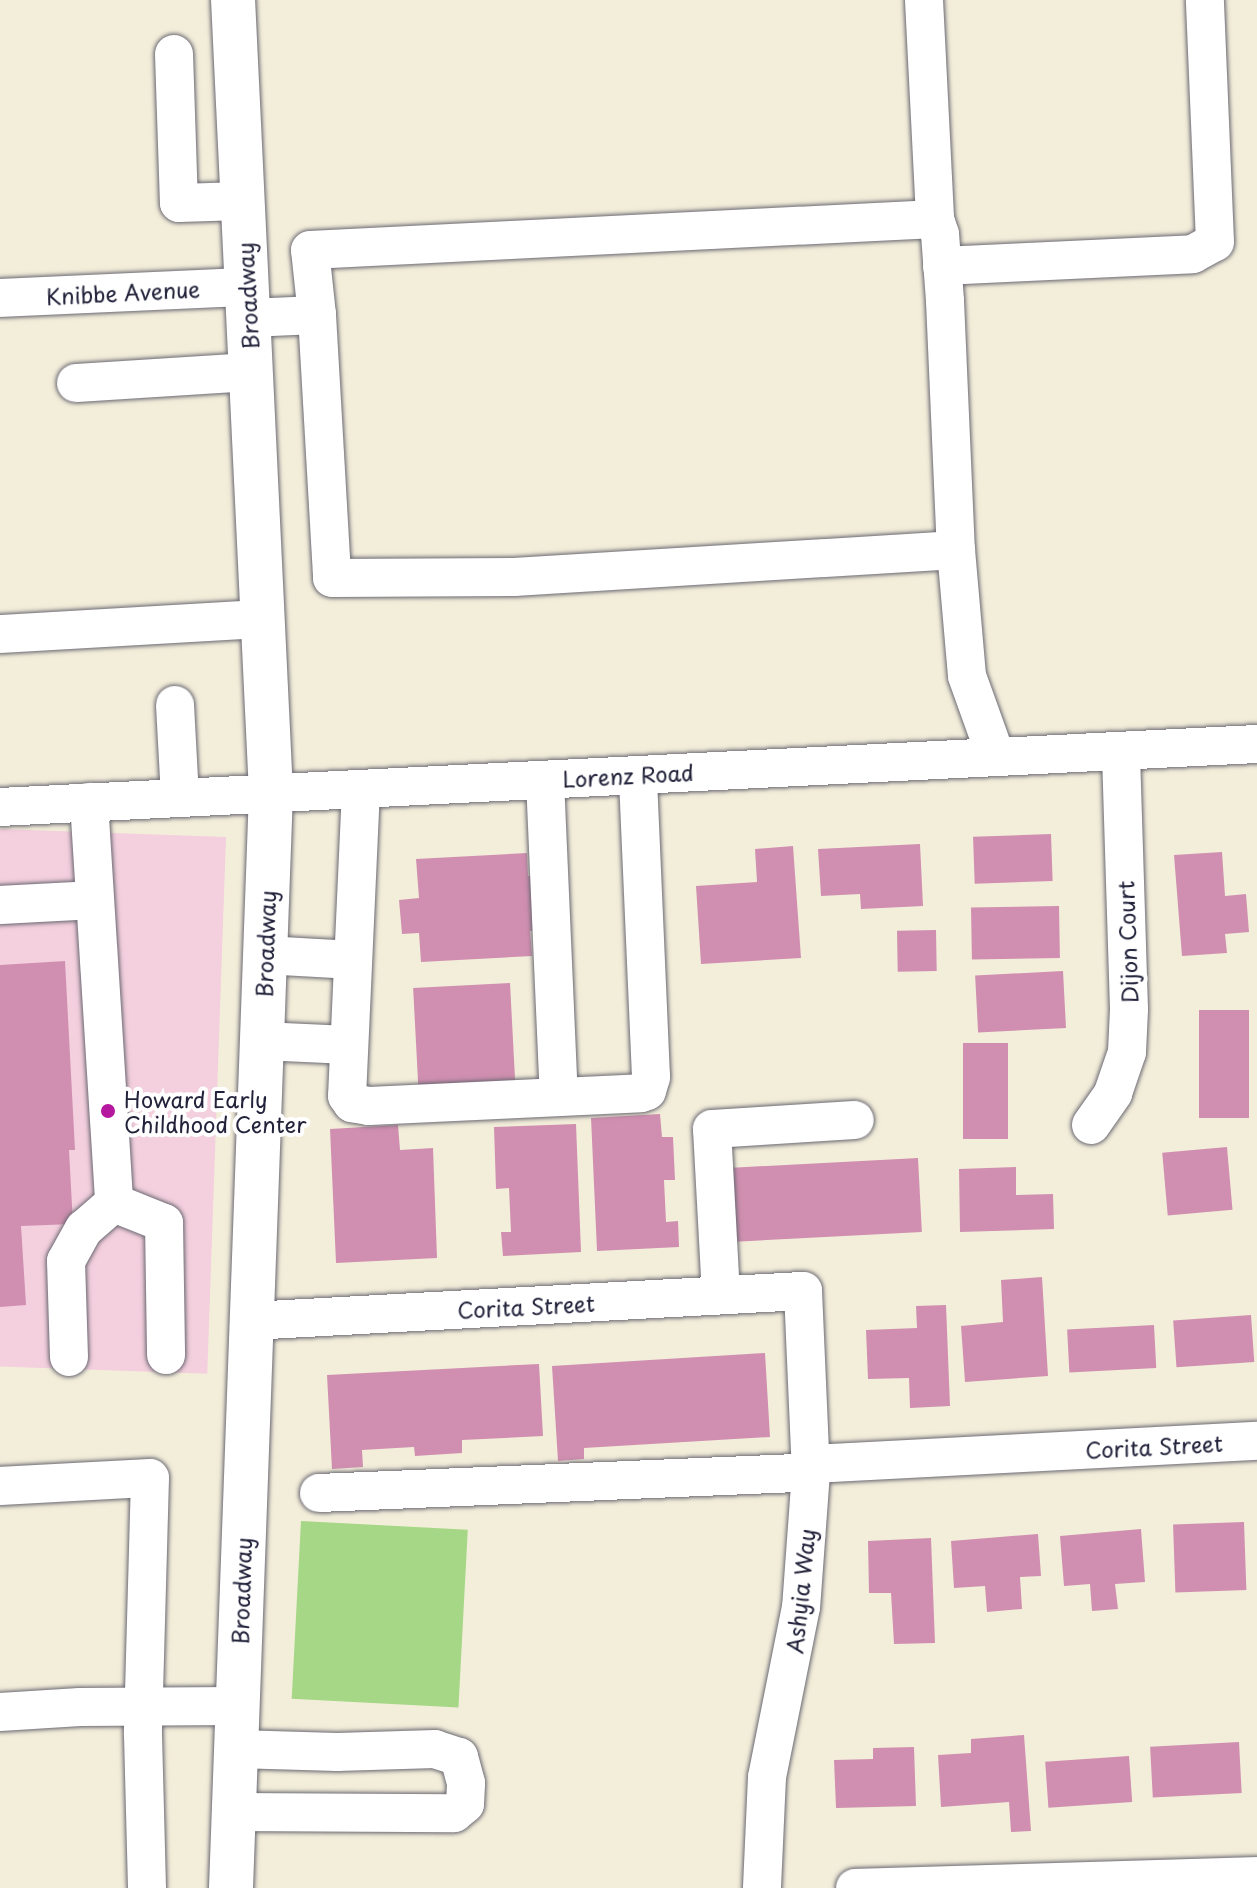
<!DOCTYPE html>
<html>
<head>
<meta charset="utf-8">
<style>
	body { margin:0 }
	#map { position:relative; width:1257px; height:1888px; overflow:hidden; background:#f3eeda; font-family:"Playpen Sans",sans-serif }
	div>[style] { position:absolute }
	.built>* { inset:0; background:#f4cfdd; transform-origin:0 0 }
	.green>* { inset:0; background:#a5d786; transform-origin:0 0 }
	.building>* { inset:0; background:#d08fb0; transform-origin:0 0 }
	.roads { filter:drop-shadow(0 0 2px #6b6973) drop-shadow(0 0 2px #6b6973) }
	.minor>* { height:38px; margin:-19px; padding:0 19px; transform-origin:19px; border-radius:19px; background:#fff }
	.major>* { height:44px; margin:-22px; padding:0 22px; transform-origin:22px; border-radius:22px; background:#fff }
	.dots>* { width:22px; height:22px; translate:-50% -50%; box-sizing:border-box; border:4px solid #fff; border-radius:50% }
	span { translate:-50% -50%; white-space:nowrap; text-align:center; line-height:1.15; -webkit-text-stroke:8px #fff; paint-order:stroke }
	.street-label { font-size:22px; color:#22223b }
	.poi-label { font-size:22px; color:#22223b }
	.left { translate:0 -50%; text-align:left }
</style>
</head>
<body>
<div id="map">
	<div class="built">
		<div style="left:226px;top:837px;width:537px;height:226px;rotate:92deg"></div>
	</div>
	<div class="green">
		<div style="left:301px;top:1521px;width:167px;height:178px;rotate:3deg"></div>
	</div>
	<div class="building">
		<div style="left:1051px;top:834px;width:47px;height:78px;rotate:88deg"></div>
		<div style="clip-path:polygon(920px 844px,923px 906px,861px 909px,860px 894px,821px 896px,818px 849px)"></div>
		<div style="clip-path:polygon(793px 846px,801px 958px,701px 964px,696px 886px,757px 882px,755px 849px)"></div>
		<div style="clip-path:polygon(1222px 852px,1225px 896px,1246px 894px,1249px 932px,1225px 934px,1227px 953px,1182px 956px,1174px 855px)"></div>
		<div style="clip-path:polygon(527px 853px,528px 876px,542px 875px,544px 930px,530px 931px,532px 956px,421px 962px,419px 933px,402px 934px,399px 900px,419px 898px,416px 859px)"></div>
		<div style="left:1059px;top:906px;width:52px;height:88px;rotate:89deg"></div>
		<div style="left:936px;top:930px;width:41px;height:39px;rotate:89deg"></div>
		<div style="clip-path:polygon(65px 961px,75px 1150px,69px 1150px,73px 1224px,21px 1226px,26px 1305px,0 1307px,0 965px)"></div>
		<div style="left:1063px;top:971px;width:57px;height:88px;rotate:87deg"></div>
		<div style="left:510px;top:983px;width:106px;height:97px;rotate:87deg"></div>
		<div style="left:1199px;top:1010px;width:50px;height:108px"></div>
		<div style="left:963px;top:1043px;width:45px;height:96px"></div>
		<div style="clip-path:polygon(660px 1114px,662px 1137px,673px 1137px,675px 1180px,664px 1180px,666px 1222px,678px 1221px,679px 1247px,597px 1251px,591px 1118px)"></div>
		<div style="clip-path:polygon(576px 1124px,581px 1252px,503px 1256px,501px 1232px,511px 1232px,509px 1188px,496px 1189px,494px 1127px)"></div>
		<div style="clip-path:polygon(398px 1125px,400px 1150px,433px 1148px,437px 1258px,336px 1263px,330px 1129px)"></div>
		<div style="left:1227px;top:1147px;width:63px;height:65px;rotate:85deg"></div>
		<div style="left:918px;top:1158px;width:74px;height:186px;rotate:87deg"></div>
		<div style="clip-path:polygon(1016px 1167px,1016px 1195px,1053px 1194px,1054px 1229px,960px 1232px,959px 1169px)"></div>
		<div style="clip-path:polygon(1042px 1277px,1048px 1376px,965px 1382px,961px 1326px,1003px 1322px,1001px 1280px)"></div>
		<div style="clip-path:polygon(946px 1305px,950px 1406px,910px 1408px,909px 1378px,868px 1379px,866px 1330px,917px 1328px,916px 1306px)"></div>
		<div style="left:1251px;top:1315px;width:47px;height:78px;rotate:86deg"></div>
		<div style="left:1154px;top:1325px;width:43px;height:87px;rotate:87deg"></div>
		<div style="clip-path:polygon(765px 1353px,770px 1437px,584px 1448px,584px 1459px,558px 1461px,552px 1366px)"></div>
		<div style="clip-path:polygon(539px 1364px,543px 1436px,462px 1440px,462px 1453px,415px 1456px,414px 1447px,362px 1450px,363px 1467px,332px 1469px,327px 1375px)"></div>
		<div style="left:1244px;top:1522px;width:68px;height:71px;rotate:88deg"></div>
		<div style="clip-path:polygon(1141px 1529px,1145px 1582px,1115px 1584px,1118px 1609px,1092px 1611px,1090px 1584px,1064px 1586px,1060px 1536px)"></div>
		<div style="clip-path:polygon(1038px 1534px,1041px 1576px,1020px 1577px,1022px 1609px,987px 1612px,985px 1586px,954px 1588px,951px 1541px)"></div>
		<div style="clip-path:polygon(931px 1538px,935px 1643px,894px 1644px,891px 1593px,869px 1593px,868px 1541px)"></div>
		<div style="clip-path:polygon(1024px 1735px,1031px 1831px,1011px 1832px,1009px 1802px,941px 1807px,938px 1755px,971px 1753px,971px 1739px)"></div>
		<div style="left:1239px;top:1742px;width:51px;height:89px;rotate:87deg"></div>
		<div style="clip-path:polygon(914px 1747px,916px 1806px,836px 1808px,834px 1760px,873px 1759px,873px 1748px)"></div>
		<div style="left:1129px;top:1756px;width:46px;height:84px;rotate:86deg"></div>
	</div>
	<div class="roads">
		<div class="minor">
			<div style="left:924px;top:0;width:219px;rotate:87.1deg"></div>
			<div style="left:174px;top:54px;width:149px;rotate:88.1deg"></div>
			<div style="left:179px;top:203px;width:63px;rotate:-1.8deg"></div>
			<div style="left:942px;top:266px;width:251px;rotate:-2.7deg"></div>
			<div style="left:1193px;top:254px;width:25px;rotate:-29deg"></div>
			<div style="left:1215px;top:242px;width:242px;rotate:-92.4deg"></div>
			<div style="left:0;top:298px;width:246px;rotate:-2.6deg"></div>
			<div style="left:317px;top:315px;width:65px;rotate:-96.1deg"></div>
			<div style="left:310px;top:250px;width:626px;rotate:-2.84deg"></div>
			<div style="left:935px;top:219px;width:16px;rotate:72deg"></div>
			<div style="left:940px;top:234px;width:67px;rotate:85.7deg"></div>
			<div style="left:945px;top:301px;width:249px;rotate:87.5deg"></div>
			<div style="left:248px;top:318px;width:69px;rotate:-2.5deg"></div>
			<div style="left:317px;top:315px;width:263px;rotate:86.7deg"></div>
			<div style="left:332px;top:578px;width:182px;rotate:-0.3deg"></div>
			<div style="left:514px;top:577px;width:443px;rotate:-3.5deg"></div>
			<div style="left:956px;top:550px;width:126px;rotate:85deg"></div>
			<div style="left:967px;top:676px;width:86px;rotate:70.3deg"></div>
			<div style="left:76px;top:383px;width:175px;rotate:-3.6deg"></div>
			<div style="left:0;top:634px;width:263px;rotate:-3.3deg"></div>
			<div style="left:175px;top:705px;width:93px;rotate:86.9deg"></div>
			<div style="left:545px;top:780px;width:317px;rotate:87.5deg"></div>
			<div style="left:361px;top:789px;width:307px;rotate:92.6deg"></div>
			<div style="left:347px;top:1096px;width:9px;rotate:54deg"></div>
			<div style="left:352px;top:1103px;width:17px;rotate:10deg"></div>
			<div style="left:369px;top:1106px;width:272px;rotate:-2.7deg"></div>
			<div style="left:641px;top:1093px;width:6px;rotate:-18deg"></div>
			<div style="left:647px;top:1091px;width:15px;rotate:-74deg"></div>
			<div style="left:651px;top:1077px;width:302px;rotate:-92.5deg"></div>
			<div style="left:89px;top:802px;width:402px;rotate:86.4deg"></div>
			<div style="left:114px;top:1203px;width:54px;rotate:21.8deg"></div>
			<div style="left:164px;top:1223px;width:132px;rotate:89.1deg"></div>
			<div style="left:0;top:807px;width:1259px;rotate:-2.87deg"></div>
			<div style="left:0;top:905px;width:95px;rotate:-3deg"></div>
			<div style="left:264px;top:955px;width:89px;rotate:3.2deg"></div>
			<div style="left:261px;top:1041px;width:88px;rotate:2.6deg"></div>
			<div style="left:1091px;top:1125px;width:39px;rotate:-55deg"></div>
			<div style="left:1113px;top:1093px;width:43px;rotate:-71.1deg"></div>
			<div style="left:1127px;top:1052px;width:43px;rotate:-87.3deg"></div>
			<div style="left:1129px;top:1009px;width:258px;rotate:-91.8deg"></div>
			<div style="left:721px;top:1295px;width:166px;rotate:-93.1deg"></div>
			<div style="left:712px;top:1129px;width:143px;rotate:-3.6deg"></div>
			<div style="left:250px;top:1321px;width:554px;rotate:-3.11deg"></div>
			<div style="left:803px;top:1291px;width:181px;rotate:87.5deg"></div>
			<div style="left:811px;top:1472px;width:135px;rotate:94.2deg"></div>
			<div style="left:801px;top:1607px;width:173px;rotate:101.3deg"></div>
			<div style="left:767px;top:1777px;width:111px;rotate:92.6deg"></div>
			<div style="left:69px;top:1357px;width:96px;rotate:-91.8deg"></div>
			<div style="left:66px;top:1261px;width:37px;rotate:-61deg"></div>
			<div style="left:84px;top:1229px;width:40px;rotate:-41deg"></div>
			<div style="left:812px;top:1464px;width:446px;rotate:-3deg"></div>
			<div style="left:0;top:1486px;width:150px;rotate:-3.1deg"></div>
			<div style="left:150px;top:1478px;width:257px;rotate:91.6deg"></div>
			<div style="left:143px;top:1735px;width:153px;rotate:88.5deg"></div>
			<div style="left:319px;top:1493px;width:492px;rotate:-2.4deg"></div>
			<div style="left:0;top:1712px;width:80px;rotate:-3.6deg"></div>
			<div style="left:80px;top:1707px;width:157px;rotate:-0.4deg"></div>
			<div style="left:234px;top:1812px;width:220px;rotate:0.3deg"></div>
			<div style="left:454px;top:1813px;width:14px;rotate:-39deg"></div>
			<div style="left:465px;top:1804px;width:21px;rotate:-87deg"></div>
			<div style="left:466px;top:1783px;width:27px;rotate:-105deg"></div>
			<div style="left:459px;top:1757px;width:25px;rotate:-162deg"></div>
			<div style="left:435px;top:1749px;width:98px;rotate:178.2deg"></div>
			<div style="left:337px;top:1752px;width:101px;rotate:-178.3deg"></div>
			<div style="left:855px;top:1888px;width:402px;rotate:-1.7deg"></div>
		</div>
		<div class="major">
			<div style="left:231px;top:1888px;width:1096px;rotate:-87.91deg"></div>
			<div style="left:271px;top:793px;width:794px;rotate:-92.74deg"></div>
		</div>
	</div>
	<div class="dots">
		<div style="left:108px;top:1111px;background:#b5179e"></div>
	</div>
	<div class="street-label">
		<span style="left:123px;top:292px;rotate:-3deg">Knibbe Avenue</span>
		<span style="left:247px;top:296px;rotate:-93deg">Broadway</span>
		<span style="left:628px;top:775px;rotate:-3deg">Lorenz Road</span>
		<span style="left:1127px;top:942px;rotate:-92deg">Dijon Court</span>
		<span style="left:265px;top:944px;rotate:-88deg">Broadway</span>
		<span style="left:526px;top:1306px;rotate:-3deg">Corita Street</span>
		<span style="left:1154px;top:1446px;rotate:-3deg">Corita Street</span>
		<span style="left:241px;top:1591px;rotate:-88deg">Broadway</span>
		<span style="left:800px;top:1591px;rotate:-84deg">Ashyia Way</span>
	</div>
	<div class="poi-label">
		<span class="left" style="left:124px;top:1111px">Howard Early<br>Childhood Center</span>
	</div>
</div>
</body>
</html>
